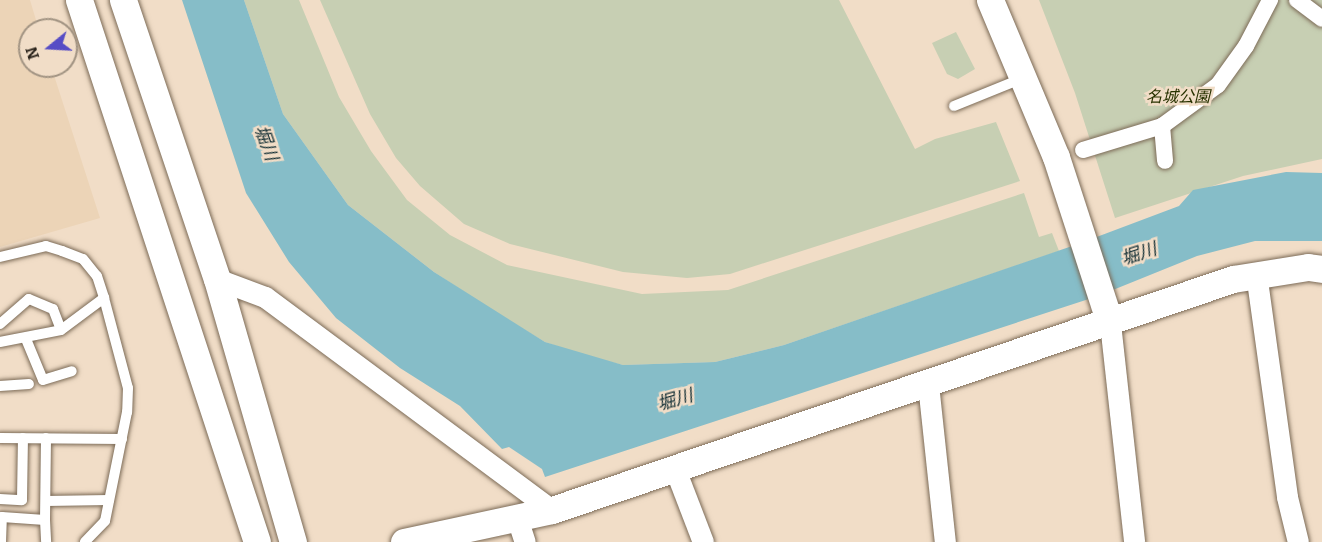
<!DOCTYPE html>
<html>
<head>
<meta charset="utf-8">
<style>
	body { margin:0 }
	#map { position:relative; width:1322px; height:542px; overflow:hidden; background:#f1ddc7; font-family:Bitter,"Noto Sans JP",serif }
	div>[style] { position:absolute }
	.built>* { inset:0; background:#ecd4b7 }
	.green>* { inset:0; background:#c7cfb3 }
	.water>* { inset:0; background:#86bdc8 }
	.roads { filter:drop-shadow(0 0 2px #7c6b57) drop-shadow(0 0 2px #7c6b57) }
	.service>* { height:10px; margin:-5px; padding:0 5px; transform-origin:5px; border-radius:5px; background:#fff }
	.pedestrian>* { height:16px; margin:-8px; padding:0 8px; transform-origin:8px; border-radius:8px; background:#fff }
	.minor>* { height:21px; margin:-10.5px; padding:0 10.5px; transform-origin:10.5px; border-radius:10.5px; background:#fff }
	.tertiary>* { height:27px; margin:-13.5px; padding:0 13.5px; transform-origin:13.5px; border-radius:13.5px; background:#fff }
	span { translate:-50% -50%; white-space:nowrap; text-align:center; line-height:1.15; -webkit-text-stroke:5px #f1ddc7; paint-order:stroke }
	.park-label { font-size:16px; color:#283200; font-style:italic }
	.water-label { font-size:18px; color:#122e34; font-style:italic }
	.north { position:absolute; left:18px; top:18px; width:60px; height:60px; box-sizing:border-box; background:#f1ddc7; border:2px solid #a19382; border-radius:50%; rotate:252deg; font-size:16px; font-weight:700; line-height:24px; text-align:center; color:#2a231b }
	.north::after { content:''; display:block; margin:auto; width:21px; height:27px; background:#574dc5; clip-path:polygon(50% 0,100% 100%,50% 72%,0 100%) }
</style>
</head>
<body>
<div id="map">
	<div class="built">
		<div style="clip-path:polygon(0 0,30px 0,39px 30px,30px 30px,30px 66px,51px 66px,100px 218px,0 247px)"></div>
	</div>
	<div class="green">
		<div style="clip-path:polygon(244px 0,299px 0,339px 97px,371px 151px,407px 200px,450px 235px,507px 265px,642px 294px,728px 290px,1024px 193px,1039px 237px,1052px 233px,1059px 251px,784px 345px,715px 362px,623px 365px,583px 355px,545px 342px,492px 310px,434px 272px,348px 205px,283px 114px)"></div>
		<div style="clip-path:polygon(320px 0,839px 0,915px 149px,935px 139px,996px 122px,1020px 181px,730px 274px,687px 278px,623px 272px,510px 244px,464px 224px,420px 186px,396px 158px,370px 114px)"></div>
		<div style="clip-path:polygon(1039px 0,1322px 0,1322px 159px,1243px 176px,1115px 218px,1075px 93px)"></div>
		<div style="clip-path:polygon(956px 32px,975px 69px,958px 79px,947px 74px,932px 43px)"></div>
	</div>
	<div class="water">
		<div style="clip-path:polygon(182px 0,244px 0,283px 114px,348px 205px,434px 272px,545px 342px,623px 365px,715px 362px,784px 345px,1078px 244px,1179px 206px,1193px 190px,1286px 172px,1322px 173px,1322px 241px,1255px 241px,1197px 256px,1098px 296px,545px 477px,542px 469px,509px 447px,502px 449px,460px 406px,400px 368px,336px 318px,289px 262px,246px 193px)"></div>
	</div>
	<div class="roads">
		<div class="service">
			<div style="left:954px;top:106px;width:74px;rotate:-22.1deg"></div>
			<div style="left:0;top:257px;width:47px;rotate:-13.4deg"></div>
			<div style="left:46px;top:246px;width:17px;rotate:17deg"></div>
			<div style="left:62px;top:251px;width:22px;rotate:21deg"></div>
			<div style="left:83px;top:259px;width:22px;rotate:51deg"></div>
			<div style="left:97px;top:276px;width:23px;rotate:72deg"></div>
			<div style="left:104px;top:298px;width:93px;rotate:75.1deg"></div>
			<div style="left:128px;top:388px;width:24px;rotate:92deg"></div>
			<div style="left:127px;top:412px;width:111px;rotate:101.4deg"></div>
			<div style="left:105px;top:521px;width:29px;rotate:134deg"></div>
			<div style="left:0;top:324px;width:38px;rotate:-41deg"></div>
			<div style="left:29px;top:299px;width:26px;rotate:23deg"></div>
			<div style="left:53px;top:309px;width:22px;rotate:69deg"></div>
			<div style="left:26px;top:339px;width:44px;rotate:67.5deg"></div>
			<div style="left:43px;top:380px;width:30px;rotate:-17deg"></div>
			<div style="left:0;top:342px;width:62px;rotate:-11.1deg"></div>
			<div style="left:61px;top:330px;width:54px;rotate:-36.7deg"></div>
			<div style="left:0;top:386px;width:29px;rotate:-4deg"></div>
			<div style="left:0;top:438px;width:122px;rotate:0.5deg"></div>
			<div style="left:0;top:499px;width:22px;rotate:3deg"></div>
			<div style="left:22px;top:500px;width:62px;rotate:-89.1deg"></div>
			<div style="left:46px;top:501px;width:63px;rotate:-0.9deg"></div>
			<div style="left:45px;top:520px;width:22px;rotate:87deg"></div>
			<div style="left:1px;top:542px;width:25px;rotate:-88deg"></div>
			<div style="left:2px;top:517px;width:43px;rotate:4deg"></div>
			<div style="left:45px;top:520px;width:82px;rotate:-89.3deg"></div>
		</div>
		<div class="pedestrian">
			<div style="left:1297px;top:0;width:31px;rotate:37deg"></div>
			<div style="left:1162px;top:126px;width:35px;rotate:85deg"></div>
			<div style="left:1083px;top:150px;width:83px;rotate:-16.9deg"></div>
			<div style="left:1162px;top:126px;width:69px;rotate:-36.2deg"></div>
			<div style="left:1218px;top:85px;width:48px;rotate:-54.3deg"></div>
			<div style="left:1246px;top:46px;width:52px;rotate:-62.4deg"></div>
		</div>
		<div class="minor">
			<div style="left:1256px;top:273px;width:226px;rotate:82.1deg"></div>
			<div style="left:1287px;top:497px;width:46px;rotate:76.3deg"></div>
			<div style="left:217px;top:279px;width:51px;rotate:20.6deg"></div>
			<div style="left:265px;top:297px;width:357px;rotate:36.6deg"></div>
			<div style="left:1110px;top:323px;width:220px;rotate:83.7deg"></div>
			<div style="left:928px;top:384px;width:159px;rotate:83.9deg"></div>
			<div style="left:675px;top:469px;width:78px;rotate:69deg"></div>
			<div style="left:517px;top:518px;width:25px;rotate:72deg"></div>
		</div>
		<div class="tertiary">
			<div style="left:79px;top:0;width:570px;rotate:71.82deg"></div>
			<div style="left:123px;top:0;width:294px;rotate:71.4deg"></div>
			<div style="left:217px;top:279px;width:274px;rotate:73.9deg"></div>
			<div style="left:990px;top:0;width:170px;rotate:67.2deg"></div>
			<div style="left:1056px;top:157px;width:175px;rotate:72deg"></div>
			<div style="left:404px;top:542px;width:151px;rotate:-12.2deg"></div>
			<div style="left:552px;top:510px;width:719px;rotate:-18.74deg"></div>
			<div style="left:1233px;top:279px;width:76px;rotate:-9.1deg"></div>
			<div style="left:1308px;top:267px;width:14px;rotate:8deg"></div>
		</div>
	</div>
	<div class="park-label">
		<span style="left:1178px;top:97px">名城公園</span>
	</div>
	<div class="water-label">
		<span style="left:266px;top:143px;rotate:70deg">堀川</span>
		<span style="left:1139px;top:254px;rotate:-18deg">堀川</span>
		<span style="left:675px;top:400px;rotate:-16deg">堀川</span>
	</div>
	<div class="north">N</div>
</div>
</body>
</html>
